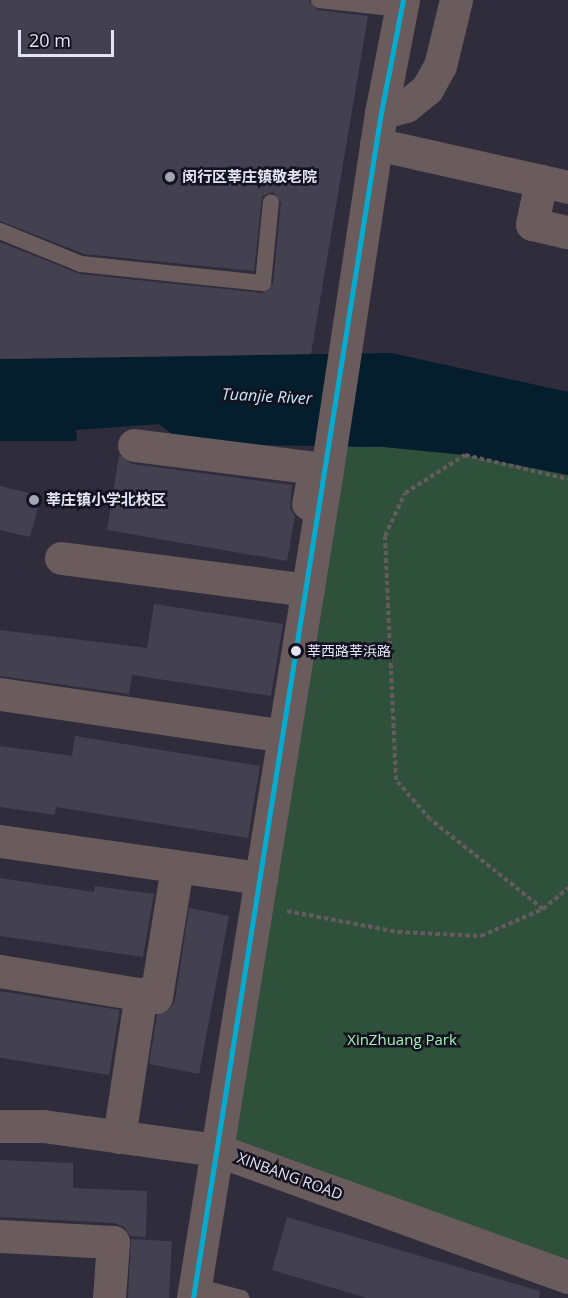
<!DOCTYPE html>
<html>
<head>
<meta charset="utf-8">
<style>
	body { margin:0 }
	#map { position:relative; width:568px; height:1298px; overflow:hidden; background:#2f2d3b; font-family:"Open Sans","Noto Sans SC",sans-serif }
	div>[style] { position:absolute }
	.green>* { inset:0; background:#2f513c }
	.water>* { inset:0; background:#041e2d }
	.building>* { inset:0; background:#434150; transform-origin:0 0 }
	.path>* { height:4px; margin-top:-2px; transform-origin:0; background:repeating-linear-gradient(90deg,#655b5f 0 4.5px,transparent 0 7.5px) }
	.service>* { height:16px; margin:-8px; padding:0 8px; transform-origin:8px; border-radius:8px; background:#6a5c5c }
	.minor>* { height:33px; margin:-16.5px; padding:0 16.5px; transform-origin:16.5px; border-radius:16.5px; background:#6a5c5c }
	.bus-1>* { height:4.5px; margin:-2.25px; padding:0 2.25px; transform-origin:2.25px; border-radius:2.25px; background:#06acd0 }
	.dots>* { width:16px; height:16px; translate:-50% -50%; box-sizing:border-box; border:3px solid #14121e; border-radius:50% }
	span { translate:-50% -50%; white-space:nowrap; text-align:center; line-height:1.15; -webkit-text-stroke:5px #14121e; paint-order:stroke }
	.bus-label { font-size:14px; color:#e5e4f5 }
	.left { translate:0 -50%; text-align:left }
	.poi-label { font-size:15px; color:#e5e4f5; font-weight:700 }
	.park-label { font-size:15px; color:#a4f2ba }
	.street-label { font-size:15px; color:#e5e4f5 }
	.water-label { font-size:16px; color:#c9e9fe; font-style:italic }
	.scale { position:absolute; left:18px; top:30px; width:96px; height:27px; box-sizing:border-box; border:3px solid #e5e4f5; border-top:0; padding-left:8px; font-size:18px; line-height:21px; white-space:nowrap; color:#e5e4f5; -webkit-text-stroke:4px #14121e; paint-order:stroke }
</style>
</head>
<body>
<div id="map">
	<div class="green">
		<div style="clip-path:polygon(330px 447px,384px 447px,465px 455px,568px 475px,568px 1277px,217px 1150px)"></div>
	</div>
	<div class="water">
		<div style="clip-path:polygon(392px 353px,568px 392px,568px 475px,465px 455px,384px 447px,185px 444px,159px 424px,76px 430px,77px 441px,0 441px,0 359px)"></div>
	</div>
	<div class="building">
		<div style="clip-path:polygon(0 0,309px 0,317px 10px,368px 16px,311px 354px,0 359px,0 242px,80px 274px,262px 293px,273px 284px,281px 203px,273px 192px,262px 196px,254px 271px,84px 254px,0 221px)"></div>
		<div style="clip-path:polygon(119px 455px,132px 464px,292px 485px,290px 508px,295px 516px,287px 561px,107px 530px)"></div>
		<div style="clip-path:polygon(0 486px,41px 496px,30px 537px,0 530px)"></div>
		<div style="clip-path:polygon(154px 604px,283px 624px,271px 696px,132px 675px,129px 694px,0 676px,0 630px,147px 648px)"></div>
		<div style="clip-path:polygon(75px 736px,260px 766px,248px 838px,56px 807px,55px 815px,0 807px,0 746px,72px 756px)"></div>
		<div style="clip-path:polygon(0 878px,94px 892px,95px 886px,154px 894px,143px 957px,0 936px)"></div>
		<div style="clip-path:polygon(189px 908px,229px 916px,199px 1074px,149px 1064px,157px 1015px,170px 1009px,175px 1000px)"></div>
		<div style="left:0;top:991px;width:121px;height:66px;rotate:9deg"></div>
		<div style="clip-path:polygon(0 1160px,73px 1163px,73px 1188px,147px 1191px,146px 1237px,130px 1236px,124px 1227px,114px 1223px,0 1217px)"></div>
		<div style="clip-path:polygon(287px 1217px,540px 1291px,539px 1298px,367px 1298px,272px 1270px)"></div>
		<div style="left:131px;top:1239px;width:41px;height:59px;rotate:3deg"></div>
	</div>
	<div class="path">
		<div style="left:543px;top:909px;width:33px;rotate:-40deg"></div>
		<div style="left:287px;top:911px;width:113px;rotate:10.7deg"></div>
		<div style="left:398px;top:932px;width:83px;rotate:2.8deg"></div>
		<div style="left:481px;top:936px;width:68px;rotate:-23.5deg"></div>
		<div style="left:543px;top:909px;width:144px;rotate:-141.5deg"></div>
		<div style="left:430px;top:819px;width:52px;rotate:-131.1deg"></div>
		<div style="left:396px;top:780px;width:244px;rotate:-92.6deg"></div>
		<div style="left:385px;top:536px;width:47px;rotate:-65.1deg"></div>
		<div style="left:405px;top:493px;width:71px;rotate:-32.3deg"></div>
		<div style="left:465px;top:455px;width:106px;rotate:13.1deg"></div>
	</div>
	<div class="service">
		<div style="left:319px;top:0;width:83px;rotate:6.2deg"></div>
		<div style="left:0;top:231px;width:87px;rotate:22.2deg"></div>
		<div style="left:81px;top:264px;width:183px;rotate:6deg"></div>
		<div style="left:263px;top:283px;width:81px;rotate:-84.4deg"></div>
		<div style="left:195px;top:1286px;width:48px;rotate:14.6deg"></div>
	</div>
	<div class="minor">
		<div style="left:381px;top:113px;width:26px;rotate:-16deg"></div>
		<div style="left:406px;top:106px;width:27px;rotate:-39deg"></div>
		<div style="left:427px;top:89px;width:26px;rotate:-61deg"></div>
		<div style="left:440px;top:66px;width:68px;rotate:-76.4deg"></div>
		<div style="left:376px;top:144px;width:197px;rotate:12.6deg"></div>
		<div style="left:541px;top:181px;width:44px;rotate:101.8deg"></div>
		<div style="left:532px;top:224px;width:37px;rotate:13deg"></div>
		<div style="left:134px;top:445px;width:182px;rotate:7.2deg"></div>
		<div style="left:315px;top:468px;width:36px;rotate:101deg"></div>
		<div style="left:61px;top:558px;width:249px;rotate:7.4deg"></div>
		<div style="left:0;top:694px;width:287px;rotate:8.4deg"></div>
		<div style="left:0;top:841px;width:264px;rotate:8.1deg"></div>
		<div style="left:0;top:971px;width:158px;rotate:9.5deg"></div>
		<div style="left:156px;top:997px;width:132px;rotate:-80.8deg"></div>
		<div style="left:0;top:1126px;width:43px"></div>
		<div style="left:43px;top:1126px;width:176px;rotate:7.9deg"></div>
		<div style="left:217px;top:1150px;width:373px;rotate:19.9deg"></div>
		<div style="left:119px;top:1137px;width:145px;rotate:-81.3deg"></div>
		<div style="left:0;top:1236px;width:113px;rotate:3deg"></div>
		<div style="left:113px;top:1242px;width:56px;rotate:94.1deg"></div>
		<div style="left:193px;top:1298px;width:839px;rotate:-80.81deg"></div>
		<div style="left:327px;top:470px;width:361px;rotate:-81.4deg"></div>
		<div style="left:381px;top:113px;width:115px;rotate:-79deg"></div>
	</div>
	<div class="bus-1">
		<div style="left:193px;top:1298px;width:1200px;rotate:-80.99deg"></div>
		<div style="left:381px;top:113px;width:115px;rotate:-79deg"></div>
	</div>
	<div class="dots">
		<div style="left:170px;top:177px;background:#a5a4b4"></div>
		<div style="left:34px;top:500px;background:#a5a4b4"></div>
		<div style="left:296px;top:651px;background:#e5e4f5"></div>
	</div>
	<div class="bus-label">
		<span class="left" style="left:307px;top:651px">莘西路莘浜路</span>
	</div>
	<div class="poi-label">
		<span class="left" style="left:182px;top:177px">闵行区莘庄镇敬老院</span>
		<span class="left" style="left:46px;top:500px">莘庄镇小学北校区</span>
	</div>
	<div class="park-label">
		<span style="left:402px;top:1040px">XinZhuang Park</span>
	</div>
	<div class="street-label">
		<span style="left:290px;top:1176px;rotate:20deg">XINBANG ROAD</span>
	</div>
	<div class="water-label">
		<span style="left:267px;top:396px;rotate:3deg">Tuanjie River</span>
	</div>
	<div class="scale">20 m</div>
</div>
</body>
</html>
